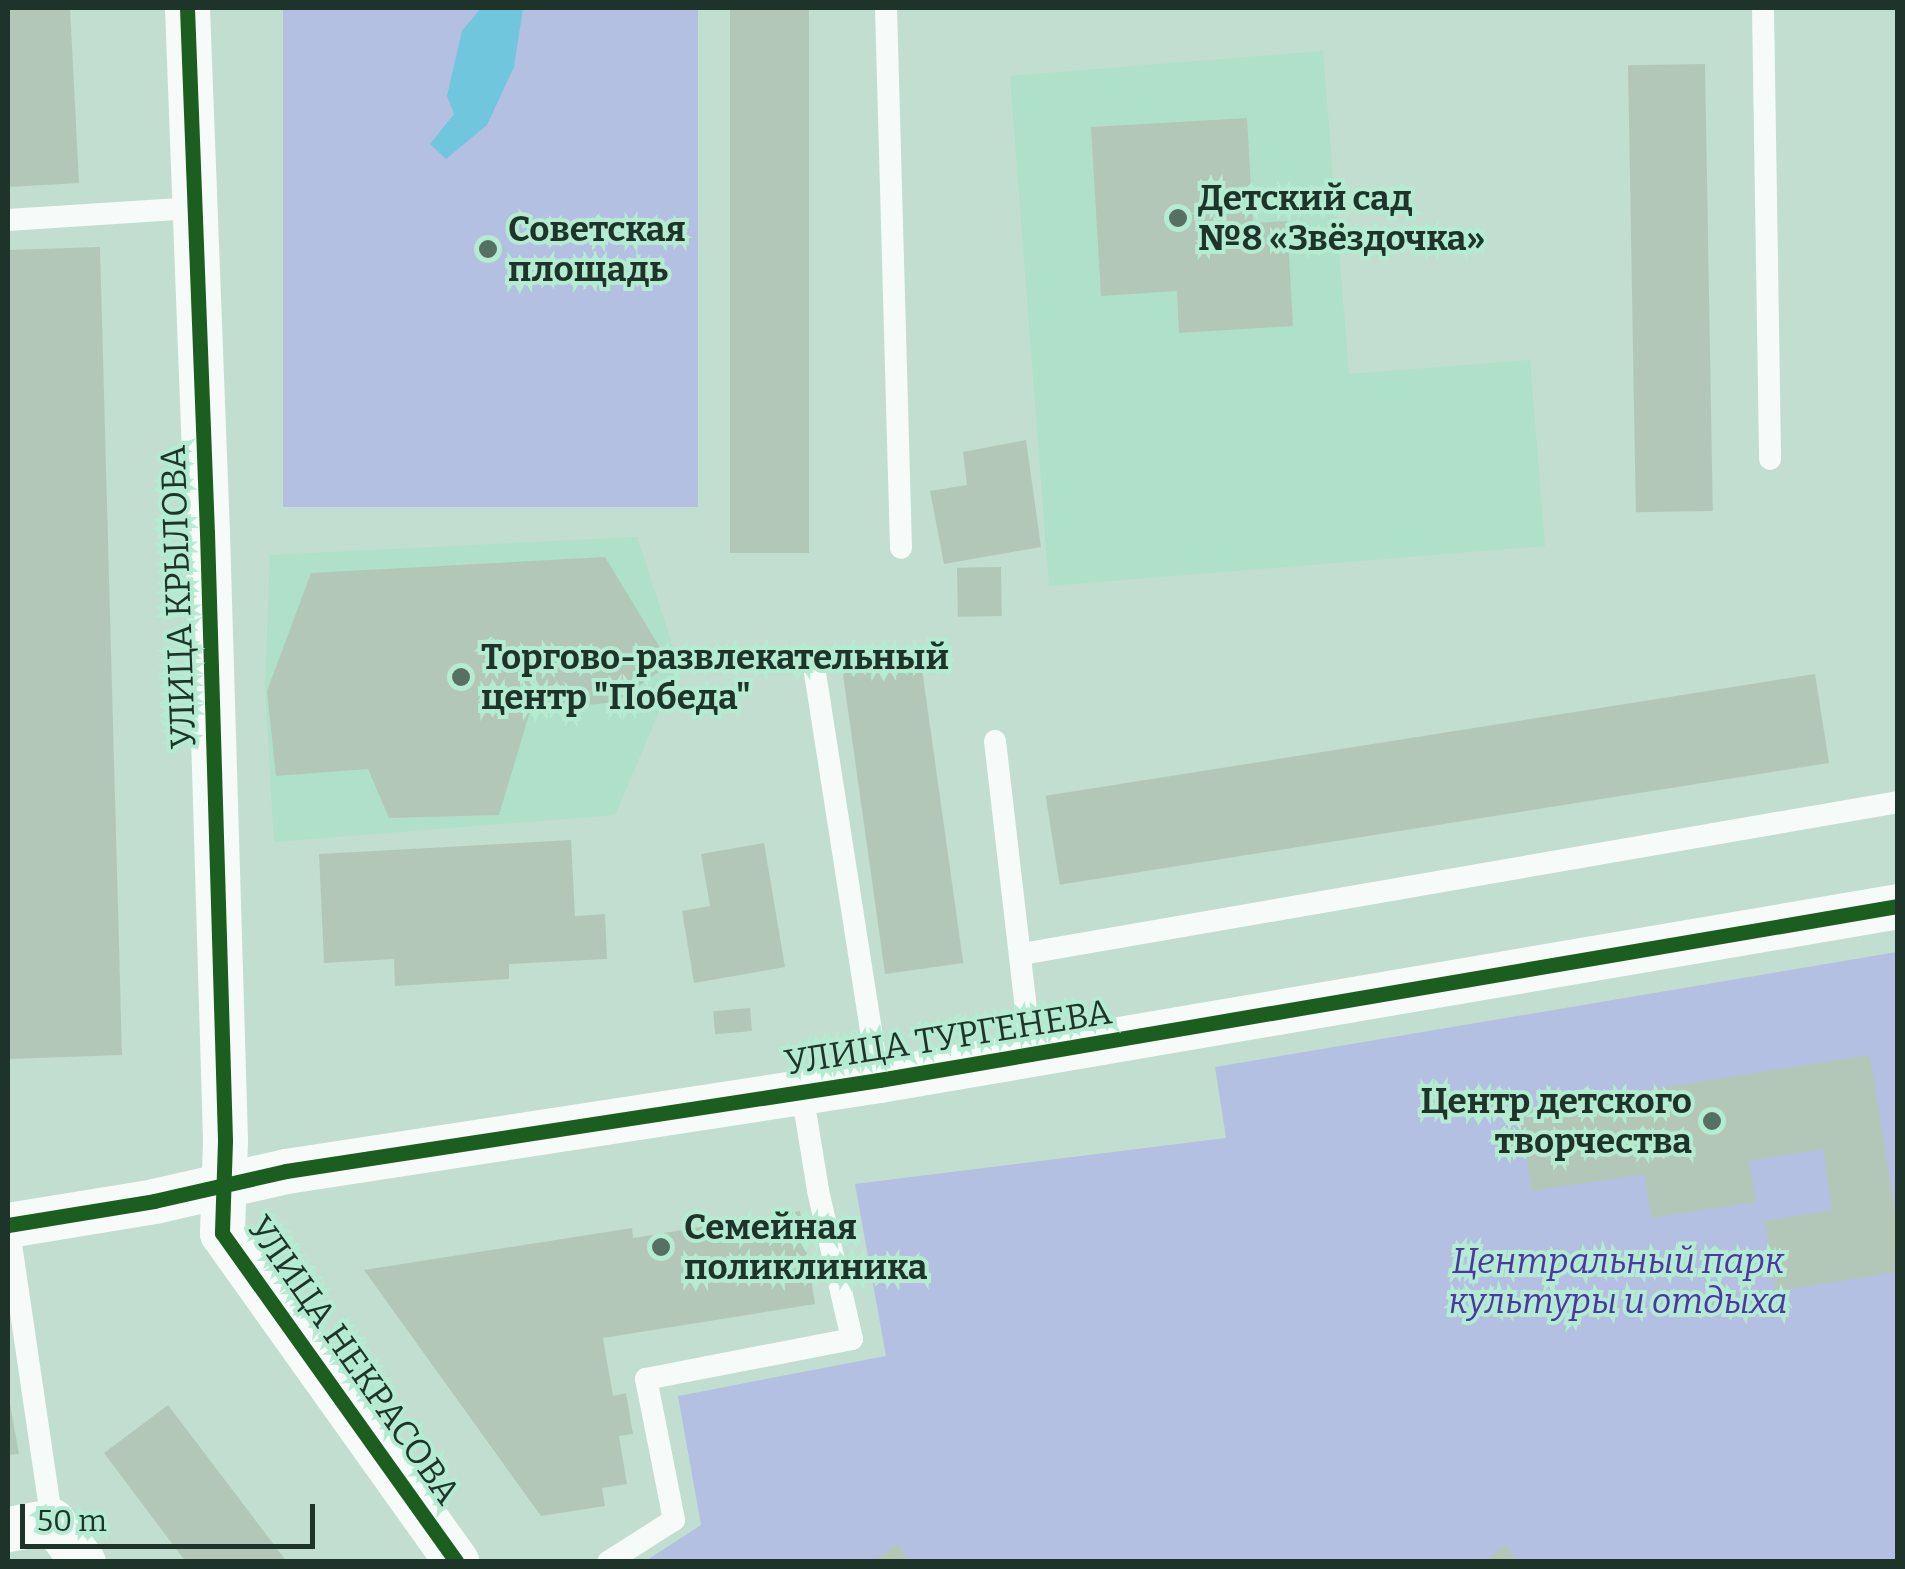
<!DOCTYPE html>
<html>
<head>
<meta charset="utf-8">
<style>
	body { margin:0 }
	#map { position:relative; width:1905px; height:1569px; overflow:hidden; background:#c1ded0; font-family:Bitter,serif }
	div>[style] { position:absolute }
	.built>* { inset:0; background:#afe0c9 }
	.green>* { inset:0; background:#b3c0e1; transform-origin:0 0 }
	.water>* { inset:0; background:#6fc6dd }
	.building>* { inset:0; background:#b3c7b9; transform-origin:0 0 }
	.lane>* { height:22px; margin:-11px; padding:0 11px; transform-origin:11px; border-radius:11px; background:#f6faf8 }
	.street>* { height:45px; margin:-22.5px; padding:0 22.5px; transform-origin:22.5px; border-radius:22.5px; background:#f6faf8 }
	.cycleway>* { height:15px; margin:-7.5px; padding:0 7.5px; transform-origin:7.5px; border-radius:7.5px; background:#1b5e20 }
	.dots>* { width:28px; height:28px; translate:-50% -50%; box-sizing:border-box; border:5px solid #b4ebd1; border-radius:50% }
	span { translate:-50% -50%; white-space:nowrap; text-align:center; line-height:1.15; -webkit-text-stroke:8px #b4ebd1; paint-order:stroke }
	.poi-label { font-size:35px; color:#1e342a; font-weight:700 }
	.left { translate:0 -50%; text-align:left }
	.right { translate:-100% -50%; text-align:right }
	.street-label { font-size:35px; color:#1e342a }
	.park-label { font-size:35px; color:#4a37a8; font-style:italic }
	.frame { position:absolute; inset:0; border:10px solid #1e342a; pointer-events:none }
	.scale { position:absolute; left:20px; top:1504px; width:295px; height:45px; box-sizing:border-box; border:5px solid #1e342a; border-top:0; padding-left:12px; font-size:30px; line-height:35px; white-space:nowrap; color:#1e342a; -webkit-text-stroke:8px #b4ebd1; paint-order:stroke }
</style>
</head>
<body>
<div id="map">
	<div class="built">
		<div style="clip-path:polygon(1323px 51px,1349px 374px,1530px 360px,1545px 546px,1049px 586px,1010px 76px)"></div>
		<div style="clip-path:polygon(637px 537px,679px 665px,615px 815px,274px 842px,265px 689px,270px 555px)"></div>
	</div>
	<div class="green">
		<div style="left:283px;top:8px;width:415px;height:499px"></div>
		<div style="clip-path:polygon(1897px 952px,1897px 1561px,644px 1562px,701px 1525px,678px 1396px,886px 1356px,855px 1184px,1226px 1138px,1215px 1067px)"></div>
	</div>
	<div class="water">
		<div style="clip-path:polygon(481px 8px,523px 8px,514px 67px,487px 125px,446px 159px,430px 144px,454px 114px,447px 96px,462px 31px)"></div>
	</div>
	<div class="building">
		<div style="clip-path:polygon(8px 8px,70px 8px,79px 183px,8px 187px)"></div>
		<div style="left:730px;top:8px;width:79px;height:545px"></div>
		<div style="left:1705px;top:64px;width:447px;height:77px;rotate:89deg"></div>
		<div style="clip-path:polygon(1247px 118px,1253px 223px,1287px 221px,1293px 326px,1179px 333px,1177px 291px,1101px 296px,1091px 127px)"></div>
		<div style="clip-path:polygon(100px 247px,122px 1055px,8px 1059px,8px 250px)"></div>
		<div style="clip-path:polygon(1026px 440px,1041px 547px,944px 564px,930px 491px,967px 485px,963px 452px)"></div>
		<div style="clip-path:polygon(605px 557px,670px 664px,616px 702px,569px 707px,534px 698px,499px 815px,389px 818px,368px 769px,276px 776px,267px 691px,311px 573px)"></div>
		<div style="left:1001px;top:567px;width:49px;height:44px;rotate:89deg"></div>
		<div style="left:920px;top:655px;width:311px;height:79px;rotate:82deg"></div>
		<div style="left:1815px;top:674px;width:90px;height:779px;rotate:81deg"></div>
		<div style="clip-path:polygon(571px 840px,575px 916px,605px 914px,607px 959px,509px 964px,509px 979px,395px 986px,394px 959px,324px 963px,319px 854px)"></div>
		<div style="clip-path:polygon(764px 843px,785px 967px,694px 983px,682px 911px,710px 906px,701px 854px)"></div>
		<div style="left:750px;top:1008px;width:23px;height:37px;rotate:85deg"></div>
		<div style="clip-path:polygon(1870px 1055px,1898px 1229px,1898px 1272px,1776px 1291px,1765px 1221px,1832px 1210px,1823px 1149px,1749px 1161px,1756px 1202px,1651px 1218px,1645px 1174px,1532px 1191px,1519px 1110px)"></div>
		<div style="clip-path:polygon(800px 1211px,815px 1304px,603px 1338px,613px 1396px,626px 1393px,633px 1434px,619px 1436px,627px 1484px,602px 1488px,605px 1506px,541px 1516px,364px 1270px,632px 1228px,633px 1238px)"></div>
		<div style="clip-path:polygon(8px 1393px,19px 1454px,8px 1455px)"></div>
		<div style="clip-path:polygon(168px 1405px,287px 1562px,186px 1562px,104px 1453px)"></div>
		<div style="clip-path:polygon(898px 1544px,909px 1562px,871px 1562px)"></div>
		<div style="clip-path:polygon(1505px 1545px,1518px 1562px,1484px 1562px)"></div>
	</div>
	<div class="lane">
		<div style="left:886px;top:8px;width:540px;rotate:88.41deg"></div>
		<div style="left:1763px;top:8px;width:451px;rotate:89.1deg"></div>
		<div style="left:8px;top:220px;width:184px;rotate:-3.7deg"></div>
		<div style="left:813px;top:660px;width:425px;rotate:81.1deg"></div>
		<div style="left:995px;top:741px;width:315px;rotate:83.4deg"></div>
		<div style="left:1022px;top:954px;width:889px;rotate:-9.84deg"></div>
		<div style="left:8px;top:1224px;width:300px;rotate:81.6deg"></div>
		<div style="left:608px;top:1562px;width:78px;rotate:-32.5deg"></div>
		<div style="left:674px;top:1520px;width:144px;rotate:-101.2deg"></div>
		<div style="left:646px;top:1379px;width:210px;rotate:-11deg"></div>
		<div style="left:852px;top:1339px;width:153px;rotate:-102.9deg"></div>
		<div style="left:818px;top:1190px;width:99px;rotate:-99.3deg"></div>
	</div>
	<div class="street">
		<div style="left:187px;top:8px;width:525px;rotate:87.82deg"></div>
		<div style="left:207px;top:533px;width:608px;rotate:88.3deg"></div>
		<div style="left:225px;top:1141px;width:92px;rotate:91.9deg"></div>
		<div style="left:222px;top:1233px;width:404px;rotate:54.5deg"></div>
		<div style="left:8px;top:1225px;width:148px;rotate:-9.3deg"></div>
		<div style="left:154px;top:1201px;width:135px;rotate:-12.8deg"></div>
		<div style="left:286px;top:1171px;width:600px;rotate:-8.72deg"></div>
		<div style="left:879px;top:1080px;width:1034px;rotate:-9.69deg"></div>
		<div style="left:8px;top:1529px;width:45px;rotate:-10.3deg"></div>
		<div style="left:52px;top:1521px;width:51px;rotate:52.9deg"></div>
	</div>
	<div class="cycleway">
		<div style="left:187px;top:8px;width:525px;rotate:87.82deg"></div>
		<div style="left:207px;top:533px;width:608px;rotate:88.3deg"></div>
		<div style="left:225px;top:1141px;width:92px;rotate:91.9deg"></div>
		<div style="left:222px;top:1233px;width:404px;rotate:54.5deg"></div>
		<div style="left:8px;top:1225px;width:148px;rotate:-9.3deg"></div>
		<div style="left:154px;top:1201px;width:135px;rotate:-12.8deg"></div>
		<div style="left:286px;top:1171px;width:600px;rotate:-8.72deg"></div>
		<div style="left:879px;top:1080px;width:1034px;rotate:-9.69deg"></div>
	</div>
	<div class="dots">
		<div style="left:1178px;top:218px;background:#577064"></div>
		<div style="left:488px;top:249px;background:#577064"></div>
		<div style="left:461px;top:677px;background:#577064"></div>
		<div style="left:1712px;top:1121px;background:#577064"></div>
		<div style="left:661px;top:1247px;background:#577064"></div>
	</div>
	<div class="poi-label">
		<span class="left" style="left:1198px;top:218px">Детский сад<br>№8 «Звёздочка»</span>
		<span class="left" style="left:508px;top:249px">Советская<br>площадь</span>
		<span class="left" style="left:481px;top:677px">Торгово-развлекательный<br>центр "Победа"</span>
		<span class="right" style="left:1692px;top:1121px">Центр детского<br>творчества</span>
		<span class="left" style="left:684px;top:1247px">Семейная<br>поликлиника</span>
	</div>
	<div class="street-label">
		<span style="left:178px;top:597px;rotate:-92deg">УЛИЦА КРЫЛОВА</span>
		<span style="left:948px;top:1037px;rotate:-9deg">УЛИЦА ТУРГЕНЕВА</span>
		<span style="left:354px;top:1360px;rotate:55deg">УЛИЦА НЕКРАСОВА</span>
	</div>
	<div class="park-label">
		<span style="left:1618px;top:1281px">Центральный парк<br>культуры и отдыха</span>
	</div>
	<div class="frame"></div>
	<div class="scale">50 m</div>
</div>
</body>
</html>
